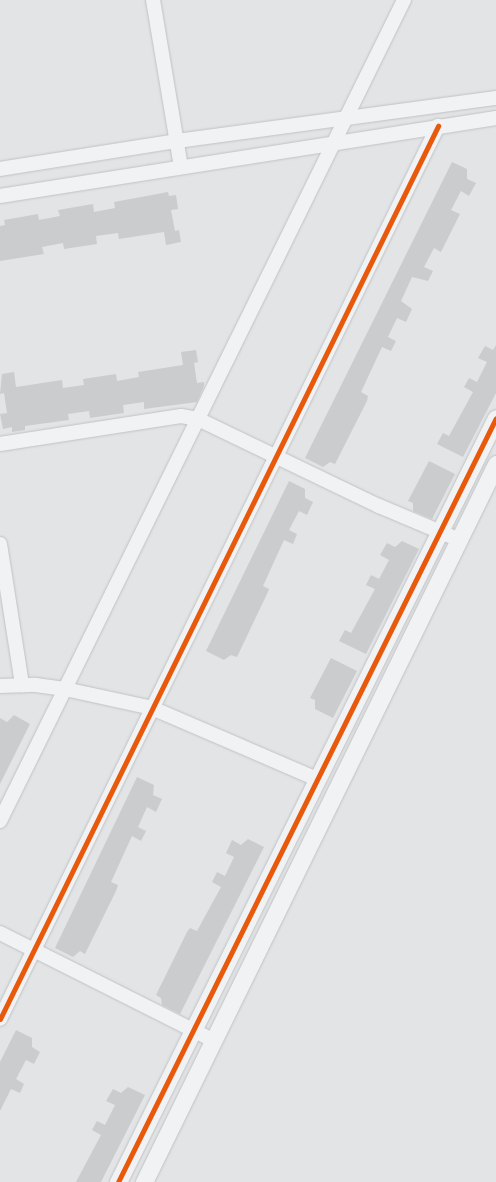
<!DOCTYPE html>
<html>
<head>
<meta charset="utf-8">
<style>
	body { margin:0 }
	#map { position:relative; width:496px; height:1182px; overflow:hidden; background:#e2e4e6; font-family:Montserrat,sans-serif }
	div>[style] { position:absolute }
	.building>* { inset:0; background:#caccce }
	.roads { filter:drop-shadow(0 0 1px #c0c2c4) drop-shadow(0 0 1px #c0c2c4) }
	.minor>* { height:14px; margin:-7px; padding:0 7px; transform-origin:7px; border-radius:7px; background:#f1f2f4 }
	.tertiary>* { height:17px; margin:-8.5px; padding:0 8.5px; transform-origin:8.5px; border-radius:8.5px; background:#f1f2f4 }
	.cycleway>* { height:5px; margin:-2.5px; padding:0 2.5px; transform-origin:2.5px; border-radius:2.5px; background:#e8590c }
	span { translate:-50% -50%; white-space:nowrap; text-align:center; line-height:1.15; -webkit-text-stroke:3px #f0f2f6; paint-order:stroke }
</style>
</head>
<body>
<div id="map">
	<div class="building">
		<div style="clip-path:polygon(452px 162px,467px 169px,467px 179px,476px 183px,469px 196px,461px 191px,451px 210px,460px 214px,441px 252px,434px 248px,424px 267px,433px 271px,428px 281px,412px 277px,401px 301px,412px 309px,406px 322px,397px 318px,388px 337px,396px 341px,391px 351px,382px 347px,361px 392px,368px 396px,367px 401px,335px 464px,330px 462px,323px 467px,305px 458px)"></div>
		<div style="clip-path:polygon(168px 192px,169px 196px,176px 195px,178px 209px,171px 210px,175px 231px,179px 230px,181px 242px,166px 245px,164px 232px,119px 239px,118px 233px,96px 236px,97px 244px,64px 249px,63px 243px,42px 247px,44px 254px,0 261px,0 226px,5px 225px,4px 220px,38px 214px,39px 220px,60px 216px,58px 210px,93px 204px,94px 212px,115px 208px,114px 202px)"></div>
		<div style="clip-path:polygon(496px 345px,496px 393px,463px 457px,437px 444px,443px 433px,449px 436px,473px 392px,464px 387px,469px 378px,477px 382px,487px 362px,478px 358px,485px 346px,493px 350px)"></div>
		<div style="clip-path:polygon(196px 350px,198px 362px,194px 363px,197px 383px,204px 382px,204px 386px,197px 402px,144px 409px,144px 402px,123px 405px,124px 413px,90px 418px,89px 411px,68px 414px,69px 420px,25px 426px,25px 430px,12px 432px,12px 427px,3px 429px,0 414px,7px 413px,4px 393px,0 394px,2px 374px,14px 372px,16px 387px,62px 380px,63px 388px,84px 385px,83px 379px,116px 374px,117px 381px,139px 377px,138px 372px,183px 365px,181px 352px)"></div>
		<div style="clip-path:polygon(429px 461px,455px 474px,432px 519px,413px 511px,413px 503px,408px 501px)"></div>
		<div style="clip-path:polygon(289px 481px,305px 489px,305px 498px,313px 502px,307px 515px,299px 511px,289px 530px,297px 534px,293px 544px,284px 540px,263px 586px,269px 589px,267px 594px,237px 657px,231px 655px,224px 660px,206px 651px)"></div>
		<div style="clip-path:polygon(402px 541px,419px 549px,366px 654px,339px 641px,345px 630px,351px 633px,375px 589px,366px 585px,371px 575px,379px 579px,389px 560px,380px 555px,387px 543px,395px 547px)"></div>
		<div style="clip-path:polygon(331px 658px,357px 671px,333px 718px,315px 709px,315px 700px,310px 698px)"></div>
		<div style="clip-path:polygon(14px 715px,30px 724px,0 784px,0 718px,7px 722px)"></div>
		<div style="clip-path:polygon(137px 777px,154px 785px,153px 795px,162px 799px,156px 812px,147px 807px,138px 827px,146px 831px,141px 841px,132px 836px,111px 882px,118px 885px,116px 891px,85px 954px,80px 951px,73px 957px,55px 948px)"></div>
		<div style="clip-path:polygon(248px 839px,264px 847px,180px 1014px,162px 1005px,161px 998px,156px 995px,187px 932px,190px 928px,197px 931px,221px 887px,212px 882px,217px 872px,225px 876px,234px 857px,226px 853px,232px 840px,241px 845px)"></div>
		<div style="clip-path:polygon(16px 1030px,32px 1038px,32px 1047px,40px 1052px,34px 1064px,26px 1060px,16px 1079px,24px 1084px,20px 1093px,11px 1089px,0 1111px,0 1062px)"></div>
		<div style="clip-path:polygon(128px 1087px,145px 1095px,101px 1182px,76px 1182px,101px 1135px,92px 1130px,97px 1121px,105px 1125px,115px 1105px,106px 1101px,113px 1089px,121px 1093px)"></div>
	</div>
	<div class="roads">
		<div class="minor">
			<div style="left:153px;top:0;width:169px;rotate:80.5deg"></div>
			<div style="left:0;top:169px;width:179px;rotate:-9deg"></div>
			<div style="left:177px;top:141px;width:322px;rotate:-7.7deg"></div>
			<div style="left:0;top:196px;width:502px;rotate:-8.94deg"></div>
			<div style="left:0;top:444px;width:183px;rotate:-8.8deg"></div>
			<div style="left:181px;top:416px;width:17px;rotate:10deg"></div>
			<div style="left:198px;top:419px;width:201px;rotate:25.7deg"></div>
			<div style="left:379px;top:506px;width:85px;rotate:22.9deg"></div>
			<div style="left:0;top:544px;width:143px;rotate:81.1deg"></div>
			<div style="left:0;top:686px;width:36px;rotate:-2deg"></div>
			<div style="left:36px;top:685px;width:29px;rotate:8deg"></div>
			<div style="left:65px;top:689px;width:89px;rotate:12.3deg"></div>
			<div style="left:152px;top:708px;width:180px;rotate:23.3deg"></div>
			<div style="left:0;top:821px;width:915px;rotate:-63.8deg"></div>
			<div style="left:0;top:933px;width:238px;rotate:26.7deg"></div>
			<div style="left:0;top:1019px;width:995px;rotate:-63.87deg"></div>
		</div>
		<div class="tertiary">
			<div style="left:118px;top:1182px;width:852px;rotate:-63.68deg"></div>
			<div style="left:144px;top:1182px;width:800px;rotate:-63.88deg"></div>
		</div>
	</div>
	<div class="cycleway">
		<div style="left:0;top:1019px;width:995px;rotate:-63.87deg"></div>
		<div style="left:118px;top:1182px;width:852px;rotate:-63.68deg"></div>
	</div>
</div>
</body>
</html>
